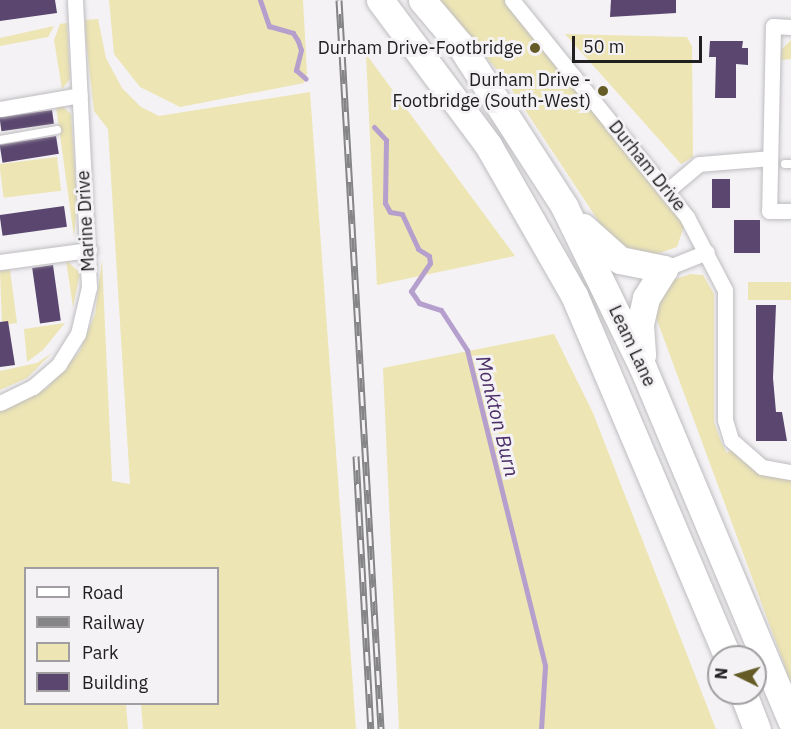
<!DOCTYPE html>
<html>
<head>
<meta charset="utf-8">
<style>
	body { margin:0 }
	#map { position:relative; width:791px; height:729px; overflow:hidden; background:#f4f2f5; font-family:"IBM Plex Sans",sans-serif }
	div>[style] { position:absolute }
	.green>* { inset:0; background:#ede5b4; transform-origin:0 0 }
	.stream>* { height:5px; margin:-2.5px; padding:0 2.5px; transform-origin:2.5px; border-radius:2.5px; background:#b59fcd }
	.building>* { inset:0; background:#5a466e; transform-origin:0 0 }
	.roads { filter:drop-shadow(0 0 2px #bebcbf) drop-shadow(0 0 2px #bebcbf) }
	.lane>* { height:8px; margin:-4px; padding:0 4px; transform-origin:4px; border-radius:4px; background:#fff }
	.street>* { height:15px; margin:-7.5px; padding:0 7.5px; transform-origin:7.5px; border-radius:7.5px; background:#fff }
	.highway>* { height:27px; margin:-13.5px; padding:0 13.5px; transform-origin:13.5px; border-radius:13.5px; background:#fff }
	.rail>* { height:7px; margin-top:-3.5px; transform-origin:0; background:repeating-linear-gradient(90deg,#f4f2f5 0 14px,#858486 0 28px); box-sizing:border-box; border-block:2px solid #858486 }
	.dots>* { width:16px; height:16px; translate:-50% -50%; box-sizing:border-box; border:3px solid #f4f2f5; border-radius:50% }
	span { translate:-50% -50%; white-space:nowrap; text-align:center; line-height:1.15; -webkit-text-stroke:6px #f4f2f5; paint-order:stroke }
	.poi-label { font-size:18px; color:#212021 }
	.right { translate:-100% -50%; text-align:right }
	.street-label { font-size:18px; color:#212021 }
	.water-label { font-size:20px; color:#4c2e67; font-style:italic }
	.legend { position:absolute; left:24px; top:567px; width:195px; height:138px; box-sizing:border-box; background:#f4f2f5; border:2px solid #a09ea0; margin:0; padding:8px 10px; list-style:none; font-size:18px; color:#212021 }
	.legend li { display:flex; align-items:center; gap:12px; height:30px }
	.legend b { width:30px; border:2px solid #a09ea0 }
	.north { position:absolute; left:707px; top:645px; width:60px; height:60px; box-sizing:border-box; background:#f4f2f5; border:2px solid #a09ea0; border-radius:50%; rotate:275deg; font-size:16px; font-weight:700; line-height:24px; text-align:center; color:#212021 }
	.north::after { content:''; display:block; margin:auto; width:21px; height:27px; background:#645b27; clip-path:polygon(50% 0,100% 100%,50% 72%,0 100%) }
	.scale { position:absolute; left:572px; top:36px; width:130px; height:27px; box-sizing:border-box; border:3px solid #212021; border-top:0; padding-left:8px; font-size:18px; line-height:21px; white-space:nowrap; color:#212021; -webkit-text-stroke:4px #f4f2f5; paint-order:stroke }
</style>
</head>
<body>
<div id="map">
	<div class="green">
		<div style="clip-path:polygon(109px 0,303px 0,307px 74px,304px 83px,180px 107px,140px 87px,114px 54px)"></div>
		<div style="clip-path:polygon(439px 0,512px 0,687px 217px,677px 247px,645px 258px,615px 246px,506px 81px)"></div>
		<div style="clip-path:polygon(98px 19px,106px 58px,122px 88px,141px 107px,159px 116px,310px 92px,356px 729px,143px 729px,141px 704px,218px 704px,218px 568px,26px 568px,26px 704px,126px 704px,128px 729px,0 729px,0 410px,47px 388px,80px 351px,95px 314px,102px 260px,112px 481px,130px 484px,108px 129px,94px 111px,86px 40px,85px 20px)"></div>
		<div style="clip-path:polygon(67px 23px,70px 79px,62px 89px,54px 40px,60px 24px)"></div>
		<div style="clip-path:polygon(54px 26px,48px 37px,0 46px,0 38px)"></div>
		<div style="clip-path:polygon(565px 34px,687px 37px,692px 46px,693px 157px,681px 164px)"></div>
		<div style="clip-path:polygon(791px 40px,791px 59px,781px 60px,781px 50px)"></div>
		<div style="clip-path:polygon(366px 54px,515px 256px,377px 285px)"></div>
		<div style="clip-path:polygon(56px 106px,62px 106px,71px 114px,77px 205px,74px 237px)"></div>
		<div style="left:57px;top:157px;width:34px;height:58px;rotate:83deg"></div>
		<div style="clip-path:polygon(66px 260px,80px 273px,73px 307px)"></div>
		<div style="clip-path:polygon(10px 270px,17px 323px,2px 325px,0 271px)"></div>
		<div style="clip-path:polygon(691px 274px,703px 275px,714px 294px,714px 422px,721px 442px,727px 453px,736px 446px,791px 472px,791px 683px,654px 312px,666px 282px)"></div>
		<div style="left:748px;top:282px;width:43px;height:18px"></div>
		<div style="clip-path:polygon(65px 323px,43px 350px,27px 362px,24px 329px)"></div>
		<div style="clip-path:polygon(554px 334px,593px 413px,716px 729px,399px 729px,383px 368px)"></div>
		<div style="clip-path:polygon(52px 353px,27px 378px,0 390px,0 371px,37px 363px)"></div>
	</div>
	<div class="stream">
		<div style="left:260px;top:0;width:28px;rotate:71deg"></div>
		<div style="left:269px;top:26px;width:25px;rotate:16deg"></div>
		<div style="left:293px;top:33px;width:9px;rotate:58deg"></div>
		<div style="left:298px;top:41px;width:9px;rotate:72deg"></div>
		<div style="left:301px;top:50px;width:21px;rotate:104deg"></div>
		<div style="left:296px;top:70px;width:13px;rotate:42deg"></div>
		<div style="left:374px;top:127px;width:18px;rotate:47deg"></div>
		<div style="left:386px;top:140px;width:63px;rotate:90.9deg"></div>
		<div style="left:385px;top:203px;width:10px;rotate:61deg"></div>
		<div style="left:390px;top:212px;width:12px;rotate:9deg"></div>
		<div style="left:402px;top:214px;width:38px;rotate:65deg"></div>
		<div style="left:418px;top:249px;width:13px;rotate:32deg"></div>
		<div style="left:429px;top:256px;width:7px;rotate:82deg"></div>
		<div style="left:430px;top:263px;width:34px;rotate:124deg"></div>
		<div style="left:411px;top:291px;width:14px;rotate:56deg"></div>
		<div style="left:419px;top:303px;width:23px;rotate:18deg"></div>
		<div style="left:441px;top:310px;width:48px;rotate:57deg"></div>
		<div style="left:467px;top:350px;width:325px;rotate:76.1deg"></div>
		<div style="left:545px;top:666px;width:63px;rotate:93.6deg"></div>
	</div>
	<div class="building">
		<div style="clip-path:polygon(0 0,55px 0,57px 13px,0 21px)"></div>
		<div style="clip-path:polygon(611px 0,676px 0,676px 13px,610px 17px)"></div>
		<div style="clip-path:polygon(710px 41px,743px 41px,742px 48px,748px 48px,748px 65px,736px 64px,736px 98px,715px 98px,716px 57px,709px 57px)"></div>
		<div style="left:52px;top:110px;width:14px;height:53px;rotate:82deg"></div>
		<div style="left:56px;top:136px;width:18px;height:57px;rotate:81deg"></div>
		<div style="left:712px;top:179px;width:18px;height:29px"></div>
		<div style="left:64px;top:206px;width:21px;height:65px;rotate:82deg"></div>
		<div style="left:734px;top:220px;width:26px;height:33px"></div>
		<div style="left:53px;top:265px;width:56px;height:21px;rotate:82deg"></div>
		<div style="clip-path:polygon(756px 305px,776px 305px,773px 378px,776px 412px,782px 412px,787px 441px,756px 441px)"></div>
		<div style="clip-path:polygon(8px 321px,15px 365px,0 367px,0 322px)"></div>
	</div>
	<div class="roads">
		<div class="lane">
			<div style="left:0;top:140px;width:58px;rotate:-10deg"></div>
			<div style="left:785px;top:164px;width:6px"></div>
		</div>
		<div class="street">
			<div style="left:512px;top:0;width:279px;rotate:51.1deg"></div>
			<div style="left:687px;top:217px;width:82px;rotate:62.5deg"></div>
			<div style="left:725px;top:290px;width:130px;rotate:90deg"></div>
			<div style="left:725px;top:420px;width:21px;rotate:73deg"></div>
			<div style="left:731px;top:440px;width:41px;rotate:41.1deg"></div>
			<div style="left:762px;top:467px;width:29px;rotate:10deg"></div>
			<div style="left:791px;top:27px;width:18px;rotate:-177deg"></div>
			<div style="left:773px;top:26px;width:185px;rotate:91.2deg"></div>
			<div style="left:769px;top:211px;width:22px"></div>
			<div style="left:0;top:109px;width:81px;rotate:-9.9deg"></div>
			<div style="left:668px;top:190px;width:40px;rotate:-40deg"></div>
			<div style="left:699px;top:164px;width:71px;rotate:-4.8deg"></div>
			<div style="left:0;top:262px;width:90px;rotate:-7.7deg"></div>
			<div style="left:664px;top:269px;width:46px;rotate:-21.6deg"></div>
			<div style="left:0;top:403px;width:37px;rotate:-26deg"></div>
			<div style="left:33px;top:387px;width:35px;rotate:-41deg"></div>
			<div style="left:59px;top:364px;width:36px;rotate:-58deg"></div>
			<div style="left:78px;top:334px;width:48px;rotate:-76.8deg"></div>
			<div style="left:89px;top:287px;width:287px;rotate:-92.8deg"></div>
		</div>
		<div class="highway">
			<div style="left:380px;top:0;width:181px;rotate:53.3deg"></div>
			<div style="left:488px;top:145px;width:173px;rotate:60.2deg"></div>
			<div style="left:574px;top:295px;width:393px;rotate:67deg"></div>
			<div style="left:422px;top:0;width:59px;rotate:49.8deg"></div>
			<div style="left:460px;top:45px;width:192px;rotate:57.1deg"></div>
			<div style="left:564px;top:206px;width:180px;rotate:64deg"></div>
			<div style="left:643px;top:368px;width:382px;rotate:67.2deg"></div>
			<div style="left:583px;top:227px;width:50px;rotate:41.7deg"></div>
			<div style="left:620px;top:260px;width:45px;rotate:11.6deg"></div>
			<div style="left:664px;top:269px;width:34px;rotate:122deg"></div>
			<div style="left:646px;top:298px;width:28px;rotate:103deg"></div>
			<div style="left:640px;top:325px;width:30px;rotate:86deg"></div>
			<div style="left:743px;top:693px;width:39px;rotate:69deg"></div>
		</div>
	</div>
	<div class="rail">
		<div style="left:339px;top:0;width:730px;rotate:86.7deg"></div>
		<div style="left:356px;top:456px;width:273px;rotate:86.9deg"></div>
	</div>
	<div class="dots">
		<div style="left:535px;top:48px;background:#645b27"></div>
		<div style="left:603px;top:91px;background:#645b27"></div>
	</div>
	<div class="poi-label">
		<span class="right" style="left:523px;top:48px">Durham Drive-Footbridge</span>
		<span class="right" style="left:591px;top:91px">Durham Drive -<br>Footbridge (South-West)</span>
	</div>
	<div class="street-label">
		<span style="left:647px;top:166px;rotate:51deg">Durham Drive</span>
		<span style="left:86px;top:221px;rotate:-93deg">Marine Drive</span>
		<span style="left:632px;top:346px;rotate:65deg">Leam Lane</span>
	</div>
	<div class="water-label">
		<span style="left:498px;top:416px;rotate:76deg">Monkton Burn</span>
	</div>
	<ul class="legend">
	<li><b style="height:8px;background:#fff"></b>Road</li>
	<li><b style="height:8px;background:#858486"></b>Railway</li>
	<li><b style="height:16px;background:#ede5b4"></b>Park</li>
	<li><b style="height:16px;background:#5a466e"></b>Building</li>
	</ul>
	<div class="north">N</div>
	<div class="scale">50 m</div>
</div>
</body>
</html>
